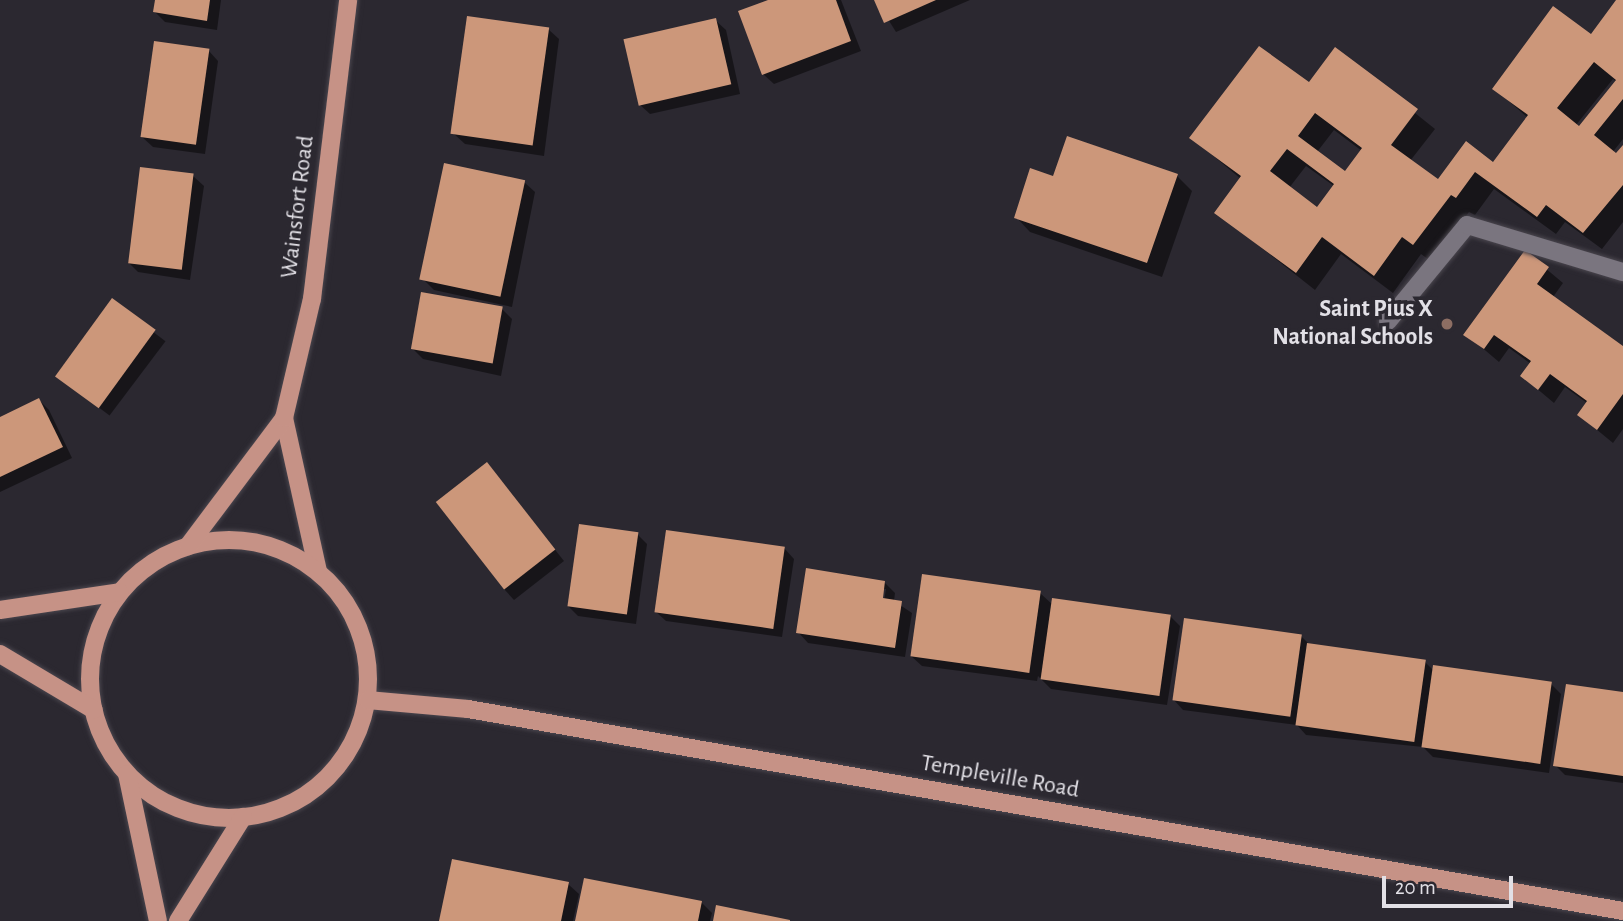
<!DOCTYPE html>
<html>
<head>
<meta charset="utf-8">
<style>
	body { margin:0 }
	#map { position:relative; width:1623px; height:921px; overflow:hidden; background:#2b2830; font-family:"Alegreya Sans",sans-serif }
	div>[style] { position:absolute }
	.shadow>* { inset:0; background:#0007; transform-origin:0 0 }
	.building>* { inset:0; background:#cc977a; transform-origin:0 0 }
	.roads { filter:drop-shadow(0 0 2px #4a464e) drop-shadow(0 0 2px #4a464e) }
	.minor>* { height:18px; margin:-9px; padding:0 9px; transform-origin:9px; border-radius:9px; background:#7a757f }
	.major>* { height:18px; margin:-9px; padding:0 9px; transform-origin:9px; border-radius:9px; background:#c69286 }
	.major>.ring { margin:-9px; padding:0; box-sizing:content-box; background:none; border:18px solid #c69286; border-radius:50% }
	.dots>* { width:19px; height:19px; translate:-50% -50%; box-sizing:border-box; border:4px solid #2b2830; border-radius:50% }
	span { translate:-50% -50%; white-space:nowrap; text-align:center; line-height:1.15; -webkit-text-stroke:7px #2b2830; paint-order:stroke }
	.street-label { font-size:24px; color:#e2e0e6 }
	.poi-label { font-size:24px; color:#e2e0e6; font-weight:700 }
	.right { translate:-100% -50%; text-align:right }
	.scale { position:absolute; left:1382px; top:876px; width:131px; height:32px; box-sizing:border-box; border:4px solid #e2e0e6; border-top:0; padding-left:9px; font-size:21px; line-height:24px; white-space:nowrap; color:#e2e0e6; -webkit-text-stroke:5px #2b2830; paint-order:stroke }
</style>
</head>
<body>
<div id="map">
	<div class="shadow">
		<div style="clip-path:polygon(157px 0,221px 0,217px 30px,165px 22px,155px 12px)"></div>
		<div style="clip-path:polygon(772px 0,841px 0,861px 51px,774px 84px,763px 74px)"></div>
		<div style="clip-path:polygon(876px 0,970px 0,896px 32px)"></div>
		<div style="clip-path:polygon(evenodd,1618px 0,1623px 0,1623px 139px,1612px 153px,1616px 156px,1623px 148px,1623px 222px,1602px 249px,1565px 222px,1556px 234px,1494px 189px,1475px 215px,1469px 212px,1432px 262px,1421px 254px,1393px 293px,1341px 254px,1315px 290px,1216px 212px,1241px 179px,1192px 138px,1309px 85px,1335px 49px,1435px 129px,1410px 161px,1438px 181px,1494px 164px,1528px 118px,1495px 89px,1591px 36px,1618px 0,1613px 79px,1617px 82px,1580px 128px,1576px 125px,1613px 79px,1618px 0,1334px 130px,1362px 151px,1345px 173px,1317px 152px,1334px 130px,1618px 0,1306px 166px,1334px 186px,1317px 209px,1289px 188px,1306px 166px)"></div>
		<div style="clip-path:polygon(715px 20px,726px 30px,740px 94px,650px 114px,639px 104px)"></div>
		<div style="clip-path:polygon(548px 29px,559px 39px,544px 156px,465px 144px,454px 134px)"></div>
		<div style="clip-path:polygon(208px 50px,218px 61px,205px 154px,153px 147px,142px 137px)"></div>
		<div style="clip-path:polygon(193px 176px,204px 186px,190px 280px,138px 272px,128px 262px)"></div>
		<div style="clip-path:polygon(1177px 176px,1192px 191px,1162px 277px,1030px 232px,1016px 217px,1054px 178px)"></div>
		<div style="clip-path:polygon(524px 182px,535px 192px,512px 307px,434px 290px,423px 279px)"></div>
		<div style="clip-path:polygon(1526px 252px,1563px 283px,1553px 297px,1623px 346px,1623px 429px,1613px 443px,1579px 415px,1587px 403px,1565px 387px,1554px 403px,1522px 376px,1531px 364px,1509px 348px,1499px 362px,1466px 334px)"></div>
		<div style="left:112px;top:301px;width:67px;height:93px;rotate:37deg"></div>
		<div style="clip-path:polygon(502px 309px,512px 319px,501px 376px,423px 359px,412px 348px)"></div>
		<div style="clip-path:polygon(39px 400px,49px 410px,72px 458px,0 492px,0 418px)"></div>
		<div style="clip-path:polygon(487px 464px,564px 561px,514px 600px,504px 589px)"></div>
		<div style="clip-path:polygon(637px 534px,647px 544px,636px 624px,578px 616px,568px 606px)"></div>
		<div style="clip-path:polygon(784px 548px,794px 559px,782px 637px,666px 621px,655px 611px)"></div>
		<div style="clip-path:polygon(evenodd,885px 583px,895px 593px,894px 601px,912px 613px,905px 657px,808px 643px,798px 632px,885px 583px,882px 589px,886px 589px,883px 607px,882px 589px)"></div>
		<div style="clip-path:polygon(1040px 593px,1053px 605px,1170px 616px,1180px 626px,1167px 705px,1051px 689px,1038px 676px,1037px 681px,922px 666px,911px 656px)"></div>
		<div style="clip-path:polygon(1301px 636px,1310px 645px,1425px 662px,1434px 671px,1551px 684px,1561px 694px,1549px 773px,1433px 757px,1423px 747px,1306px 735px,1297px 725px,1183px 710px,1173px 699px)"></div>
		<div style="clip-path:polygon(1623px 694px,1623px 783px,1565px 775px,1555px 765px)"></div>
		<div style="clip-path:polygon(568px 884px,579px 894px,573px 921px,440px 921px)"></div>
		<div style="clip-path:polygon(701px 902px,712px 913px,710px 921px,577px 921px)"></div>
	</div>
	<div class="building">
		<div style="clip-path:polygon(155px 0,210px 0,207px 21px,153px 12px)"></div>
		<div style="clip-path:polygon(768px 0,836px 0,851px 41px,762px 75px,738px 11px)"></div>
		<div style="clip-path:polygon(874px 0,936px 0,884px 23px)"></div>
		<div style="clip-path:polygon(evenodd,1616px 0,1623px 0,1623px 99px,1594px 135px,1616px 153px,1623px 145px,1623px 185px,1583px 233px,1546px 205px,1537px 217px,1475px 172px,1456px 198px,1451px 195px,1413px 245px,1402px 237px,1374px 276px,1322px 237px,1296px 273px,1214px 213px,1241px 176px,1189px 138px,1259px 46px,1309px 82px,1335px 47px,1418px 109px,1391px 145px,1438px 179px,1466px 141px,1493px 162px,1528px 115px,1492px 89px,1553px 6px,1591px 34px,1616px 0,1594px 62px,1616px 80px,1579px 126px,1557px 108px,1594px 62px,1616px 0,1315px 113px,1362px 148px,1345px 171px,1298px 136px,1315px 113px,1616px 0,1287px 149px,1334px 184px,1317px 207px,1270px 171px,1287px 149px)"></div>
		<div style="left:467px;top:16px;width:83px;height:119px;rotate:8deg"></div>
		<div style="left:716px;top:18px;width:68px;height:95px;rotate:77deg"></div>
		<div style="left:154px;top:41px;width:56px;height:97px;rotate:8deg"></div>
		<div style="clip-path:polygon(1067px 136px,1178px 174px,1147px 263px,1014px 218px,1030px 168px,1053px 176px)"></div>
		<div style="left:444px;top:163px;width:83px;height:119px;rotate:12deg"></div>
		<div style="left:140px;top:167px;width:54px;height:97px;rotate:7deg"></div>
		<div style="clip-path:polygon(1525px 250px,1549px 267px,1537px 284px,1623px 346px,1623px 394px,1597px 430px,1577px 415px,1587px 401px,1550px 374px,1538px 390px,1520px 376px,1531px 361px,1494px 335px,1484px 349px,1463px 335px)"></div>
		<div style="left:421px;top:292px;width:83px;height:58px;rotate:10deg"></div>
		<div style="left:112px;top:298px;width:54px;height:97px;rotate:36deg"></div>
		<div style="clip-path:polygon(39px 398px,63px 447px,0 477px,0 417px)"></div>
		<div style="left:487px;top:462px;width:111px;height:65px;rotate:52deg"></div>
		<div style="left:579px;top:524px;width:60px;height:83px;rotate:8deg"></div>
		<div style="left:666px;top:530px;width:120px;height:83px;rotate:8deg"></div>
		<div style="clip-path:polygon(806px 568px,885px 581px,883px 598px,902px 601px,895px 648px,796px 633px)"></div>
		<div style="left:922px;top:574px;width:120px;height:83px;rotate:8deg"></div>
		<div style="left:1052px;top:598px;width:120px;height:82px;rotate:8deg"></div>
		<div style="left:1184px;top:618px;width:119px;height:83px;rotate:8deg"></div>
		<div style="left:1307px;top:643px;width:120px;height:83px;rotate:8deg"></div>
		<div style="left:1433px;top:665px;width:120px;height:83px;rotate:8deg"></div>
		<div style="clip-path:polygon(1566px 684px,1623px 692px,1623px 776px,1553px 766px)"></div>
		<div style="clip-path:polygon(452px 859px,569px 882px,561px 921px,439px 921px)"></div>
		<div style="clip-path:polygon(584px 878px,702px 901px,698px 921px,575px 921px)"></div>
		<div style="clip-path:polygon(716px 905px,790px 920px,790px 921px,713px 921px)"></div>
	</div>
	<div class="roads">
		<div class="minor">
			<div style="left:1388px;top:321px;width:124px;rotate:-50.5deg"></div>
			<div style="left:1467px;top:225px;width:163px;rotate:16.8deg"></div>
		</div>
		<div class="major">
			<div style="left:284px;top:418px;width:157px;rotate:77.5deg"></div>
			<div class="ring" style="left:90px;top:540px;width:260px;height:260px"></div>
			<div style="left:188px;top:546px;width:160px;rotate:-53.1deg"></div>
			<div style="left:284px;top:418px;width:122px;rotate:-76.8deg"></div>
			<div style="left:312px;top:299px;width:301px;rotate:-83.1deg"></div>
			<div style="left:0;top:610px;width:121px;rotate:-8.5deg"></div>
			<div style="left:0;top:654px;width:109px;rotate:30.8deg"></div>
			<div style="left:368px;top:700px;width:100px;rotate:5.1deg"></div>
			<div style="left:468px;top:709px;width:1173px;rotate:9.92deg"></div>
			<div style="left:127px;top:774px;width:150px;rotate:78.1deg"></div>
			<div style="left:178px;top:921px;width:123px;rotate:-58deg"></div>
		</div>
	</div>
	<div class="dots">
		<div style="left:1447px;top:324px;background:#8d6e63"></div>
	</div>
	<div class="street-label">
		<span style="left:298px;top:207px;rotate:-83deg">Wainsfort Road</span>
		<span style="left:1000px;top:777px;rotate:10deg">Templeville Road</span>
	</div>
	<div class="poi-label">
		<span class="right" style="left:1433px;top:324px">Saint Pius X<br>National Schools</span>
	</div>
	<div class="scale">20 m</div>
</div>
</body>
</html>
